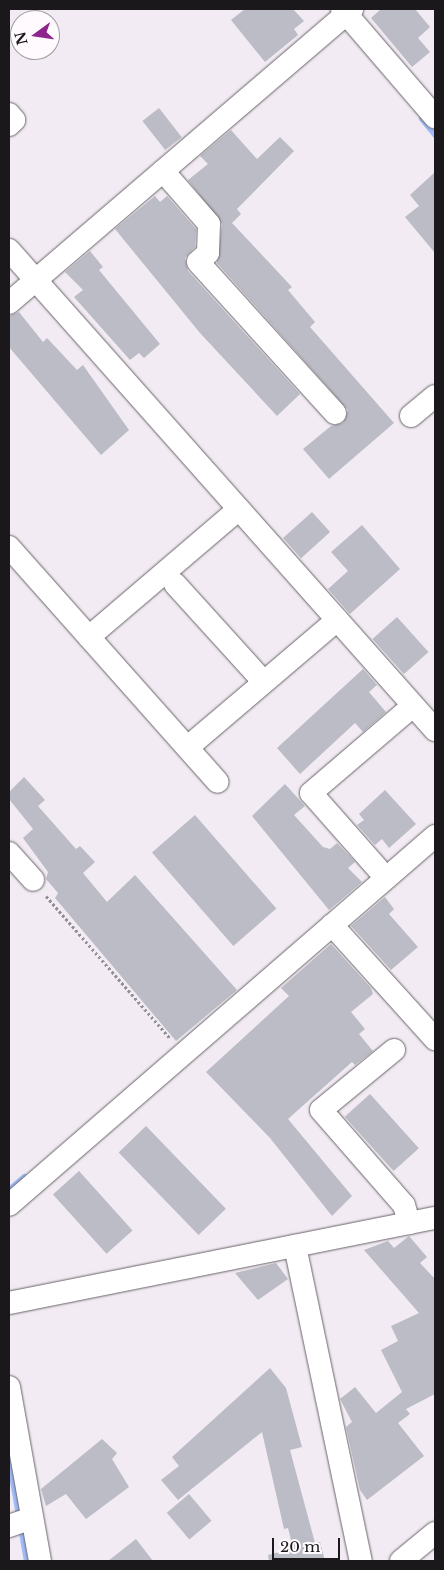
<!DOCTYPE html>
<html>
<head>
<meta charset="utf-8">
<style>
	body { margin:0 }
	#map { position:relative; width:444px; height:1570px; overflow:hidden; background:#f2ebf3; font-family:"Libre Baskerville",serif }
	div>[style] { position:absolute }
	.stream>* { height:7px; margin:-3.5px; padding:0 3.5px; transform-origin:3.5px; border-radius:3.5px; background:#a0bdf9 }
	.building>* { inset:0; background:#bbbcc5; transform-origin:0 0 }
	.path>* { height:3px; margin-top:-1.5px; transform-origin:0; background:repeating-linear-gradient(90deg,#938e94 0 2.5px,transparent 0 5px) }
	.roads { filter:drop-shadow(0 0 1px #696369) drop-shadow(0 0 1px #696369) }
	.minor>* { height:22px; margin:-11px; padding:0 11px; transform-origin:11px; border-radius:11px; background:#fff }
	span { translate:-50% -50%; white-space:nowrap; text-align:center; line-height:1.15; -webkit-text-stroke:4px #fefafe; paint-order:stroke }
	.frame { position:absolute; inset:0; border:10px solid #1a181a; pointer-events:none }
	.north { position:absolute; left:10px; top:10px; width:50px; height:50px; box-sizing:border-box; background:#fefafe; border:1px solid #a3a0a3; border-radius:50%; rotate:256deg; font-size:14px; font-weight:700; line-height:20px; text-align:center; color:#1a181a }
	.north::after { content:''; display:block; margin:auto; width:18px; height:22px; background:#8c268d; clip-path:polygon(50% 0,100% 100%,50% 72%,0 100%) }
	.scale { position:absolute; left:272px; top:1538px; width:68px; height:22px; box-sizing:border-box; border:2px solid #1a181a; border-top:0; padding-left:6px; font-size:15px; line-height:18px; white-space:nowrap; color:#1a181a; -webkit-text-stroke:4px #fefafe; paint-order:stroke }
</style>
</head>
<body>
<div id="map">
	<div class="stream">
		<div style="left:422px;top:118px;width:21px;rotate:51deg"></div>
		<div style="left:9px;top:1190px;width:20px;rotate:-41deg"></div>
		<div style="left:9px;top:1458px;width:105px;rotate:80.1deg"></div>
	</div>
	<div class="building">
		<div style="clip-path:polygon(245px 9px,293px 9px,304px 21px,294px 29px,298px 35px,265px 62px,231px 20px)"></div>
		<div style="clip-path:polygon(381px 9px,415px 9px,430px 27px,418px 38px,430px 52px,412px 67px,371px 18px)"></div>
		<div style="left:159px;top:108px;width:37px;height:21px;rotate:52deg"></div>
		<div style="clip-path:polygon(231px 130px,257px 159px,280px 137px,294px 151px,237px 209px,241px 214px,232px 223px,292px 287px,288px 290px,315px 322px,310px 327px,394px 423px,329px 479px,303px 449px,331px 426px,343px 423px,348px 410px,217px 263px,222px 224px,188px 180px,208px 164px,200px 156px)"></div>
		<div style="clip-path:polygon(435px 172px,435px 253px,405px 217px,419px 206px,410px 195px)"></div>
		<div style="clip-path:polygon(155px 196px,160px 202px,167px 196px,196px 229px,195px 247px,185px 258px,188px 271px,300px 394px,277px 416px,200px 333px,115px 229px)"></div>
		<div style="clip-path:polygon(90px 251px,103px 267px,99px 270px,160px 344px,144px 358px,139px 353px,130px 360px,74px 297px,83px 290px,65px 272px)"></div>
		<div style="clip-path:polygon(19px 312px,43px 342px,47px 338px,77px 370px,83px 365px,129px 430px,101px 455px,9px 347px,9px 316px)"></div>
		<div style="left:312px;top:512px;width:27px;height:39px;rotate:48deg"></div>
		<div style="clip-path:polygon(362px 525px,400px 569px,350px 614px,328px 589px,348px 571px,331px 552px)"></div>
		<div style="left:397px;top:617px;width:47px;height:33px;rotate:48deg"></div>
		<div style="clip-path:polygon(363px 669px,377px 685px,369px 692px,386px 712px,363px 732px,355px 723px,300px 774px,277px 748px)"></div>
		<div style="clip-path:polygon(24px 777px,45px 800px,38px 806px,76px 849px,80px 846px,95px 862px,83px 873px,107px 902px,135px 875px,237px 990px,176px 1041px,55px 898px,58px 893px,46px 879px,48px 872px,23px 838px,33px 829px,9px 799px,9px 792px)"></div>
		<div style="clip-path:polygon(285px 784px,305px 806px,294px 815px,323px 847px,330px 849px,337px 843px,355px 862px,348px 868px,362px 882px,329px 910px,252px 816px)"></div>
		<div style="clip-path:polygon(385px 790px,416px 824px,389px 848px,382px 839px,375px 845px,357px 825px,364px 820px,359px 814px)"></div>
		<div style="left:195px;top:815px;width:124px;height:57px;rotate:49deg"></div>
		<div style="clip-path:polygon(385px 897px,394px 909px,389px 914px,418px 947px,391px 970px,351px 926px)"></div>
		<div style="clip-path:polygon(331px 944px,371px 988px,373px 994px,351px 1012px,365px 1029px,359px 1034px,373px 1051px,355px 1065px,352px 1062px,288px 1119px,352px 1196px,332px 1216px,270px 1138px,206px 1072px,289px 996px,281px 988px)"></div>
		<div style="left:370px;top:1094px;width:73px;height:34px;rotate:48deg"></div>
		<div style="left:146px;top:1126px;width:115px;height:38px;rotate:46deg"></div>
		<div style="left:79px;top:1171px;width:80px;height:35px;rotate:48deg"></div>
		<div style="clip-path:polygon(409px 1236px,427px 1257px,420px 1263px,435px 1279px,435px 1394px,406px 1409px,410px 1414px,398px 1423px,424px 1456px,367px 1500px,360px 1490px,346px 1427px,352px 1422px,340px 1399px,355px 1387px,376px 1413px,402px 1392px,381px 1350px,398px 1341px,391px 1326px,419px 1313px,364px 1250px,388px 1241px,394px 1248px)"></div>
		<div style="clip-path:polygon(276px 1263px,288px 1279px,258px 1300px,235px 1273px)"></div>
		<div style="clip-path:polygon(270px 1368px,286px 1388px,302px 1447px,290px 1450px,315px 1543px,320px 1542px,325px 1561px,269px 1561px,268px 1555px,293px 1548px,288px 1528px,284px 1529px,262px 1432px,178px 1500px,161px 1480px,179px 1466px,172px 1457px)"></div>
		<div style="clip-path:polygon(102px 1439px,117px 1453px,112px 1459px,129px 1487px,86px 1519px,66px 1494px,46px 1506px,41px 1489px)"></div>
		<div style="left:189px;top:1494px;width:35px;height:29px;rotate:50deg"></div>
		<div style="clip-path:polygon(136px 1539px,153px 1561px,108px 1561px)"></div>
	</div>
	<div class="path">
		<div style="left:46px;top:896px;width:189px;rotate:48.9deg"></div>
	</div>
	<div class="roads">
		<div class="minor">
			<div style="left:342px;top:9px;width:143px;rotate:49.3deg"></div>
			<div style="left:9px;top:114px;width:8px;rotate:50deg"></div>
			<div style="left:14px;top:120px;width:7px;rotate:135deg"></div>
			<div style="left:163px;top:171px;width:70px;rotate:49deg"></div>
			<div style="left:209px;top:224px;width:29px;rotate:92deg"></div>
			<div style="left:208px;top:253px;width:13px;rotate:138deg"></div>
			<div style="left:198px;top:262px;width:204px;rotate:47.8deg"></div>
			<div style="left:9px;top:250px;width:642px;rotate:48.41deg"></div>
			<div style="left:9px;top:303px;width:452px;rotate:-40.6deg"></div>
			<div style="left:411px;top:416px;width:31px;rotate:-40deg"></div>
			<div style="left:9px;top:547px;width:314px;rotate:48.4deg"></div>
			<div style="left:175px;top:584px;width:132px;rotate:47.8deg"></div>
			<div style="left:89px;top:637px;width:197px;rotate:-40.5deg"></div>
			<div style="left:188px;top:747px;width:196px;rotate:-40.4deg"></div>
			<div style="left:9px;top:853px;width:36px;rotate:48deg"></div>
			<div style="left:386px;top:878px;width:113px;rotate:-131.4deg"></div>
			<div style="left:311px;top:793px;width:134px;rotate:-40.5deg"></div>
			<div style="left:332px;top:925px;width:154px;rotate:47.9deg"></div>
			<div style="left:394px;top:1050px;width:94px;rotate:140.6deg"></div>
			<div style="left:321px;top:1110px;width:126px;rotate:48.9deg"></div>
			<div style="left:404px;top:1205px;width:19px;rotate:74deg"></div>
			<div style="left:9px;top:1205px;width:564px;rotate:-40.9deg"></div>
			<div style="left:295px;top:1246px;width:322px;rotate:78.2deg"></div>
			<div style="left:9px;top:1303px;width:434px;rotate:-11.3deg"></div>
			<div style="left:9px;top:1387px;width:177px;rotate:79.9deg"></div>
			<div style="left:9px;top:1526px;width:24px;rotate:-19deg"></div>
			<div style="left:401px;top:1561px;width:44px;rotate:-39.5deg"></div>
		</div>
	</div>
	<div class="frame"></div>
	<div class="north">N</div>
	<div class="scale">20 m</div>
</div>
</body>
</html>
